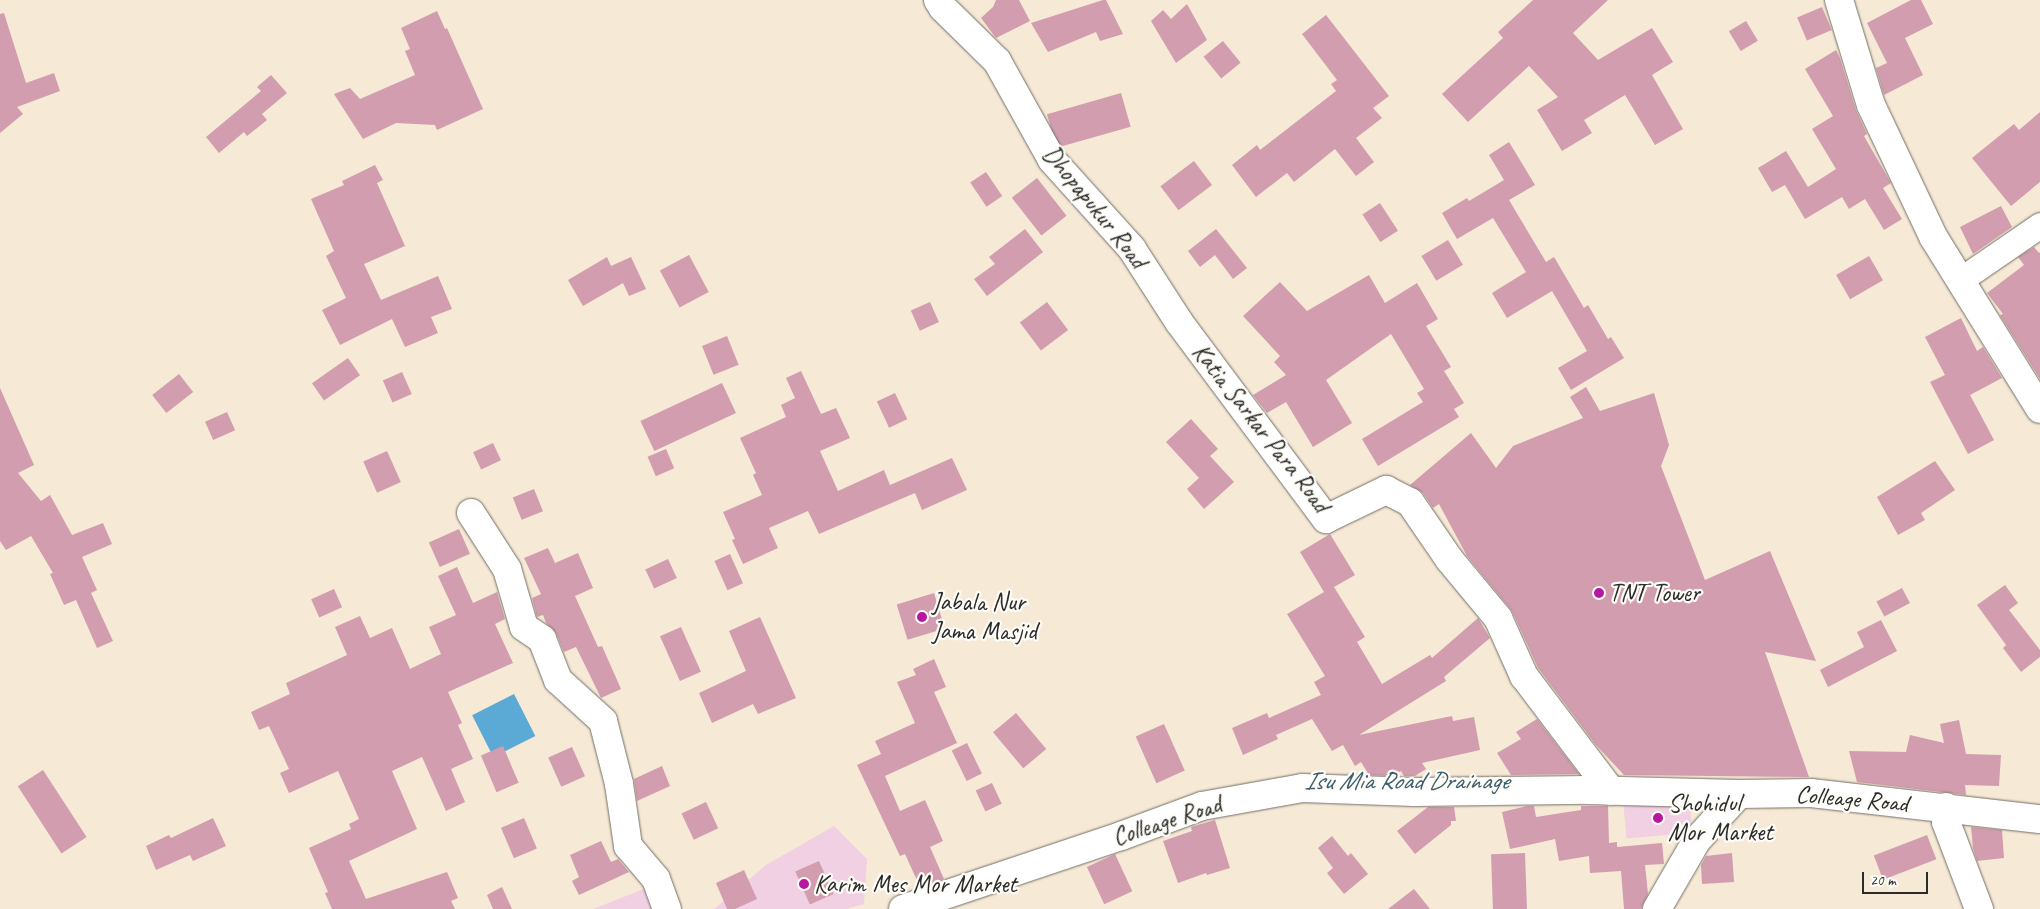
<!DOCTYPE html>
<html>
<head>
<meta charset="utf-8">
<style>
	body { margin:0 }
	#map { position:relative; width:2040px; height:909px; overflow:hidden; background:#f6e9d5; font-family:Caveat,sans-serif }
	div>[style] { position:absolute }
	.built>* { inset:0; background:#f1d0e3; transform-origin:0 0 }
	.water>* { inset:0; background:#5baad5; transform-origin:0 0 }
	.building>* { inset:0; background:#d29daf; transform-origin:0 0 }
	.roads { filter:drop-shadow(0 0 1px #726e66) drop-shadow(0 0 1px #726e66) }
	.minor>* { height:25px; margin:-12.5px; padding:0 12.5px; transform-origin:12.5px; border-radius:12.5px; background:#fff }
	.tertiary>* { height:28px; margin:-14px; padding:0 14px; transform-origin:14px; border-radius:14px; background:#fff }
	.dots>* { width:14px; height:14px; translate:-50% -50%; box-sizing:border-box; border:2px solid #fdfcf7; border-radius:50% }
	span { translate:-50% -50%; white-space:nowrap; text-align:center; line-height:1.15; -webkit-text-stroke:4.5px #fdfcf7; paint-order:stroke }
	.street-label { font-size:25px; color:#2b2b2b }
	.poi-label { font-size:25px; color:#2b2b2b }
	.left { translate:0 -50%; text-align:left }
	.water-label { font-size:26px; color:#3e5e6f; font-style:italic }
	.scale { position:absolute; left:1862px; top:872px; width:66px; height:22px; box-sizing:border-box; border:2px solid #2b2b2b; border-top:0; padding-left:6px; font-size:15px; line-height:18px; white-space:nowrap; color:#2b2b2b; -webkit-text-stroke:4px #fdfcf7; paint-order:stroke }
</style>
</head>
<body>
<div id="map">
	<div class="built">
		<div style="left:1689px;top:797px;width:36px;height:66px;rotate:85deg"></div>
		<div style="clip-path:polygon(834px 826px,867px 859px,864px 904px,847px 909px,714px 909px,766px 865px)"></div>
		<div style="clip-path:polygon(644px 889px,670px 909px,593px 909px)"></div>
	</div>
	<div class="water">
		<div style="left:514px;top:694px;width:47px;height:47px;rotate:63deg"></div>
	</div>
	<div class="building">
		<div style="clip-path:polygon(996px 0,1019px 0,1030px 21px,996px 38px,981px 18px,993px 7px)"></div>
		<div style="clip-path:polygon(1103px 0,1106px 0,1123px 34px,1100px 41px,1096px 32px,1048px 52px,1031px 23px)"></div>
		<div style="clip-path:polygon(1533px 0,1608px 0,1573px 33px,1598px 60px,1652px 28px,1673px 62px,1652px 75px,1683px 129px,1655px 145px,1625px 95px,1584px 120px,1592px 133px,1562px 151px,1537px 110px,1558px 97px,1529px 66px,1468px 122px,1442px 94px,1503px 38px,1498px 32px)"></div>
		<div style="clip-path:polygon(1911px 0,1921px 0,1933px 24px,1905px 38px,1923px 75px,1884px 95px,1876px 68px,1887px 63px,1867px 23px)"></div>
		<div style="clip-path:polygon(1187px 4px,1207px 40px,1176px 63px,1151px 21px,1163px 10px,1171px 19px)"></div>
		<div style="left:1822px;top:7px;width:25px;height:27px;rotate:67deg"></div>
		<div style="clip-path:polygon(437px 11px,445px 29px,447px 28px,483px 109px,437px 130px,435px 125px,396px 123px,363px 139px,334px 94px,350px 88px,360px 99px,415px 75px,405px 51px,410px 49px,401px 28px)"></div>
		<div style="clip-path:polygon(4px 13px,26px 83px,54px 73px,60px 91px,17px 107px,23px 114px,0 133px,0 14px)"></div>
		<div style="clip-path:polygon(1326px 15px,1389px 96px,1373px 108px,1382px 118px,1356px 138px,1374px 162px,1356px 176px,1335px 149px,1294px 182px,1287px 173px,1256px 197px,1232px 165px,1257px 145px,1260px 150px,1336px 91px,1331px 84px,1337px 80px,1302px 34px)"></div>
		<div style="left:1746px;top:21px;width:23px;height:20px;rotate:59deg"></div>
		<div style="left:1223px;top:41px;width:28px;height:25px;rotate:51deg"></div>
		<div style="clip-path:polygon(1836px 50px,1840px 58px,1856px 110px,1867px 134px,1864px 136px,1891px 183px,1883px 188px,1902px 219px,1884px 230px,1865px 199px,1849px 209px,1842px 197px,1805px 219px,1785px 185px,1772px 192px,1758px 168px,1786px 151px,1808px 187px,1836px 169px,1812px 129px,1833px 116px,1805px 69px)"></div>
		<div style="clip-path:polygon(271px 75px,287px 93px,262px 114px,267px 120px,247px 136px,244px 132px,219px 153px,206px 137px,261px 91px,257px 87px)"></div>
		<div style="left:1121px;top:93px;width:35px;height:77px;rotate:74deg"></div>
		<div style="clip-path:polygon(2040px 112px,2040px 182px,2011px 206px,1972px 158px,2014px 124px,2019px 130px)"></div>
		<div style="clip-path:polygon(1509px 142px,1535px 185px,1509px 200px,1546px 262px,1554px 257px,1584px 308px,1588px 305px,1608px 339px,1611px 337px,1624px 358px,1571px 390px,1558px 368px,1587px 351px,1552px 291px,1507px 318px,1492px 293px,1526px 272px,1493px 218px,1457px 239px,1442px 213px,1467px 198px,1469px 201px,1504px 180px,1489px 155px)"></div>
		<div style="left:1194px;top:161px;width:30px;height:42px;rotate:53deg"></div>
		<div style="clip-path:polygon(375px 165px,383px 180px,377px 183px,405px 246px,364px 264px,381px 300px,438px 276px,452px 309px,431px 317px,438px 333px,405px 347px,392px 319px,340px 345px,322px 310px,346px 298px,326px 256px,334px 251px,311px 199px,344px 185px,342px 181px)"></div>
		<div style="left:986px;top:172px;width:29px;height:19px;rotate:56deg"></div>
		<div style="left:1037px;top:178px;width:48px;height:32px;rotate:52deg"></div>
		<div style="left:1380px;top:203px;width:33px;height:21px;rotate:57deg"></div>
		<div style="clip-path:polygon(2001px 206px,2012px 227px,1973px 254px,1960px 227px)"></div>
		<div style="clip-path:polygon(1025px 229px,1043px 252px,987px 296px,974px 279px,995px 264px,989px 257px)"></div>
		<div style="clip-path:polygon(1216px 229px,1247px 268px,1233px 279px,1215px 255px,1200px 267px,1188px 251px)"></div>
		<div style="left:1448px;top:240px;width:29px;height:31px;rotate:59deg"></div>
		<div style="clip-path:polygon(2034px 247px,2039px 253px,2040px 252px,2040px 379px,2000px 315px,2003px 314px,1987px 293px,2024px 265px,2018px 257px)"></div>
		<div style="left:689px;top:255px;width:42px;height:33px;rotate:62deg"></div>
		<div style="left:1869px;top:256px;width:28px;height:38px;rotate:60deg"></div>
		<div style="clip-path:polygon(607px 257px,611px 266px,631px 257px,646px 289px,629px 296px,623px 283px,583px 306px,568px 280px)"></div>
		<div style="clip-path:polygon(1369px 275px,1385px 303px,1417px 283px,1438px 319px,1426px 326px,1451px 367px,1444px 371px,1464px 403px,1454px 409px,1459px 417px,1378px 466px,1362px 439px,1423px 402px,1417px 393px,1424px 389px,1391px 334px,1326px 380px,1352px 423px,1313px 447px,1286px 402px,1267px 413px,1253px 395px,1286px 375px,1274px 362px,1280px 356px,1243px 316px,1280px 282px,1307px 311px)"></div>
		<div style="left:930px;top:302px;width:22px;height:21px;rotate:66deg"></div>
		<div style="left:1047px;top:302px;width:35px;height:34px;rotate:53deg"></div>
		<div style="clip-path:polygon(1961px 318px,1977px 351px,1983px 347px,2002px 378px,1970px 395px,1994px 440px,1968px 454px,1930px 382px,1945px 375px,1925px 337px)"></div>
		<div style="left:727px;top:336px;width:31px;height:27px;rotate:68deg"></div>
		<div style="left:348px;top:358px;width:21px;height:44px;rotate:55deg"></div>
		<div style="clip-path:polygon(801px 371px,821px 414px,836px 408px,850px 438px,820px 451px,838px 491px,884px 470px,890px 485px,952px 458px,967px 490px,922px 510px,915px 493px,819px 534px,808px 511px,769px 528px,778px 548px,743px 564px,732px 540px,735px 539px,723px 512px,762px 495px,753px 475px,756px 473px,740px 438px,786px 417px,781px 405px,795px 398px,786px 378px)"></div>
		<div style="left:402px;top:372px;width:24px;height:21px;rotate:66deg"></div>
		<div style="left:179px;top:374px;width:23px;height:34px;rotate:52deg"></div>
		<div style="left:722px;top:383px;width:33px;height:90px;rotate:65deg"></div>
		<div style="clip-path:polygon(1586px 387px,1600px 411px,1654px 393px,1669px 445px,1661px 466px,1705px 580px,1770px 551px,1816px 661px,1765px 652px,1809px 777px,1624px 775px,1596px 745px,1538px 668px,1512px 611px,1467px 556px,1439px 504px,1433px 508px,1423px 493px,1410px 485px,1471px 433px,1496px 468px,1513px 446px,1583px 418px,1570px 397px)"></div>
		<div style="clip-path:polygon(0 388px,34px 465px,18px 473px,41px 501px,50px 495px,72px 535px,103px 523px,112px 544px,82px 557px,97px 590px,91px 593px,113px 641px,97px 648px,76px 600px,64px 605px,50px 574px,53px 573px,31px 536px,6px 550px,0 541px)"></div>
		<div style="left:895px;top:393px;width:29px;height:20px;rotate:65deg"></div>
		<div style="left:227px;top:412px;width:20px;height:24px;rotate:66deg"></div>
		<div style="clip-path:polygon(1191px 419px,1218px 449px,1210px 456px,1234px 482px,1204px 509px,1187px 489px,1199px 478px,1166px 442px)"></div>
		<div style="left:493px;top:443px;width:19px;height:22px;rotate:65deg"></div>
		<div style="left:666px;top:449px;width:21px;height:20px;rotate:67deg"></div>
		<div style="left:387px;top:451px;width:34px;height:26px;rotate:66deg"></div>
		<div style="clip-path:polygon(1935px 461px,1955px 490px,1921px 513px,1925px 520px,1898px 535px,1877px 497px)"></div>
		<div style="left:534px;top:489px;width:24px;height:23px;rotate:68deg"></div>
		<div style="left:459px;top:529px;width:27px;height:33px;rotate:66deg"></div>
		<div style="clip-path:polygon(1330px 534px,1355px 575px,1334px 587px,1365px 637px,1357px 642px,1382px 684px,1430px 655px,1432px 658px,1478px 618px,1490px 638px,1444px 677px,1446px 681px,1359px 735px,1452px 716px,1453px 721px,1474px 717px,1480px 750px,1422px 763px,1426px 769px,1415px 776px,1404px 776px,1401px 771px,1394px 776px,1369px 775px,1361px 762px,1355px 766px,1343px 745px,1332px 751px,1312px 719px,1276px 735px,1278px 739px,1243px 755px,1232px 728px,1267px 713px,1269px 718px,1321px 695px,1314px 682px,1325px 676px,1287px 614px,1324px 592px,1300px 552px)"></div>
		<div style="clip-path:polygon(548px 548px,555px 563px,578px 553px,593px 588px,575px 596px,598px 647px,602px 646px,621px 689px,601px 698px,576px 647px,564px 652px,556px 633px,546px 623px,543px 615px,537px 617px,532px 598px,541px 594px,524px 558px)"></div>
		<div style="left:730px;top:554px;width:32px;height:17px;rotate:66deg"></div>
		<div style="left:668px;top:559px;width:21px;height:25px;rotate:65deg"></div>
		<div style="clip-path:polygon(457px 567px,473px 603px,497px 592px,505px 619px,495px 624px,513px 663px,448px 692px,462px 723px,458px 725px,473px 759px,451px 769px,465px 802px,446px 811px,422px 757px,392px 771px,417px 829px,349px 861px,366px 899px,447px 872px,458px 898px,451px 901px,455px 909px,332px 909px,325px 893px,328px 892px,309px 848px,351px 829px,349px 824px,359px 819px,338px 771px,289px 793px,280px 773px,289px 769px,269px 726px,259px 730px,251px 712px,290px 694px,286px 683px,347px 655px,335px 627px,360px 616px,370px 638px,392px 628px,410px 669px,441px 654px,429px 627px,456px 615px,438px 576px)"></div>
		<div style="clip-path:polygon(2005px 585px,2018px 603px,2009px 610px,2040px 650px,2040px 657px,2021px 672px,2003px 648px,2006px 645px,1977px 605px)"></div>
		<div style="left:1902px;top:588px;width:17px;height:29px;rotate:62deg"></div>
		<div style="left:334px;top:589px;width:20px;height:25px;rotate:66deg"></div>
		<div style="left:934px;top:593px;width:37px;height:39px;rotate:73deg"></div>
		<div style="clip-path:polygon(760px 617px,796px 698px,758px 714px,753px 704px,712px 723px,699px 693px,746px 671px,729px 631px)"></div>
		<div style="clip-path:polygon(1881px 620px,1897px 651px,1828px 687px,1820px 670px,1864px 647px,1857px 632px)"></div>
		<div style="left:681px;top:627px;width:49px;height:23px;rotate:66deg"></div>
		<div style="clip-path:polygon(934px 659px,946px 687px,934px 692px,957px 743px,885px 776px,900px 811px,925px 800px,943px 841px,930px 847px,944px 879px,920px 887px,905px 854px,900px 856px,857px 765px,881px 754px,875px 741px,915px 723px,897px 682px,916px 675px,913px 669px)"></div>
		<div style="left:1016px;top:713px;width:47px;height:30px;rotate:50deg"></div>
		<div style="clip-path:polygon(1537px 719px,1579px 774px,1511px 775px,1497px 753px,1521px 739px,1516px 732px)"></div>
		<div style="clip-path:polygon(1959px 720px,1966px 754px,2001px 755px,1999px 786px,1965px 785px,1966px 795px,1857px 782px,1849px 751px,1906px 752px,1910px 735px,1944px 743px,1940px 724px)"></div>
		<div style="left:1164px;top:724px;width:51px;height:31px;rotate:66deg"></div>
		<div style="left:967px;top:743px;width:34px;height:17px;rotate:64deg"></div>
		<div style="left:503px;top:746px;width:40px;height:24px;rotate:67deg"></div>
		<div style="left:572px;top:747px;width:32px;height:26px;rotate:66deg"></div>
		<div style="clip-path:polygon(662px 766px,670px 786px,637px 801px,634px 779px)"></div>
		<div style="left:43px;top:770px;width:80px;height:30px;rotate:57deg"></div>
		<div style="left:992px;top:783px;width:23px;height:18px;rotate:65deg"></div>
		<div style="left:706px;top:802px;width:29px;height:27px;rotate:65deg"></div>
		<div style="clip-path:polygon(1527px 806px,1534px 806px,1536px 817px,1581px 810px,1581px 806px,1608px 806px,1609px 843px,1617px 842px,1617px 847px,1662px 843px,1664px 864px,1645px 865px,1648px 894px,1641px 909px,1624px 909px,1621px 871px,1590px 873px,1589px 856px,1559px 861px,1555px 839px,1510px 849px,1502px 812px)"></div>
		<div style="clip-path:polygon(1428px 807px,1454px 807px,1456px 821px,1451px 821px,1451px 825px,1415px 854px,1397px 831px)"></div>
		<div style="clip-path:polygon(213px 818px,226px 846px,193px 861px,190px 855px,156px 870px,146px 846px,169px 835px,171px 838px)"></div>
		<div style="left:524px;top:818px;width:33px;height:25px;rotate:67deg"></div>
		<div style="clip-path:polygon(1215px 820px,1230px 868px,1207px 875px,1206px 873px,1178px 883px,1163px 841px,1192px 831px,1191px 827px)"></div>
		<div style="clip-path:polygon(1971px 827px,2002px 830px,2004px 858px,1977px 861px,1973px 848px)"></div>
		<div style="left:1927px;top:835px;width:26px;height:57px;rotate:69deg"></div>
		<div style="clip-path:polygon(1332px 836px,1348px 856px,1351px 853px,1368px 874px,1344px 894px,1327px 873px,1333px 868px,1318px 848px)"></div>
		<div style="clip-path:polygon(601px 841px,611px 862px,618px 859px,629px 872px,579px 895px,572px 881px,579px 877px,570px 855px)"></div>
		<div style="left:1525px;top:853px;width:56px;height:34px;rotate:88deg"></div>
		<div style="clip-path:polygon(1732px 853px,1734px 882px,1702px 884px,1701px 865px,1706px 856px)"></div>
		<div style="left:1115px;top:854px;width:41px;height:31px;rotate:65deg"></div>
		<div style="left:819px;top:861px;width:36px;height:26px;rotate:66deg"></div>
		<div style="clip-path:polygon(744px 870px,757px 899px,735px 909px,727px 909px,716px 883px)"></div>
		<div style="clip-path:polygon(502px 887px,512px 909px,493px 909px,487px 895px)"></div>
		<div style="clip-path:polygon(1414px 889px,1430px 909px,1388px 909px)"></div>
	</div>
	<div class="roads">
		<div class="minor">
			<div style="left:1960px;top:280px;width:97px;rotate:-34.5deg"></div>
		</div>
		<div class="tertiary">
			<div style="left:938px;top:0;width:9px;rotate:58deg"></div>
			<div style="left:943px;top:8px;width:76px;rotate:44.5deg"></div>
			<div style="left:997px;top:61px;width:113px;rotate:60.9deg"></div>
			<div style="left:1052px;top:160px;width:120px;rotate:48deg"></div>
			<div style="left:1132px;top:249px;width:87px;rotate:57.2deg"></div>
			<div style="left:1179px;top:322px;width:246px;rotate:53.3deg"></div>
			<div style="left:1326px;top:519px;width:67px;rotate:-25.8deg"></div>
			<div style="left:1386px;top:490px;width:27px;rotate:27deg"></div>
			<div style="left:1410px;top:502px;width:69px;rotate:55.6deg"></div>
			<div style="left:1449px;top:559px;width:77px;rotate:50.3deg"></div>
			<div style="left:1498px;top:618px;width:64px;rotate:65.9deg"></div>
			<div style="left:1524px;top:676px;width:144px;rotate:52.9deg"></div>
			<div style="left:1839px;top:0;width:110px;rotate:73.1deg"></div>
			<div style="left:1871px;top:105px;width:147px;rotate:64.7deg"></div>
			<div style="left:1934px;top:238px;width:201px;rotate:58.2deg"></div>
			<div style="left:471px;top:513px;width:67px;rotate:57.3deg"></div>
			<div style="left:507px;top:569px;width:60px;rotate:73.7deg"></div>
			<div style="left:524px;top:627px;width:22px;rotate:34deg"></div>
			<div style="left:542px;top:639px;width:44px;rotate:68.7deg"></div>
			<div style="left:558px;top:680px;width:61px;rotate:42.3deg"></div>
			<div style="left:603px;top:721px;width:65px;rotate:75.7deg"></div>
			<div style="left:619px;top:784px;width:63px;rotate:81.7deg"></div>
			<div style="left:628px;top:846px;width:43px;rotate:49.7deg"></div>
			<div style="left:656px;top:879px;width:32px;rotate:70deg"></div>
			<div style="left:1946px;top:807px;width:15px;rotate:90deg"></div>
			<div style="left:1946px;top:822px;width:93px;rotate:69.2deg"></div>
			<div style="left:903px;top:909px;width:230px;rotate:-18.5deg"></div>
			<div style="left:1121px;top:836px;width:86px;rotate:-20.3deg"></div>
			<div style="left:1202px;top:806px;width:102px;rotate:-10.2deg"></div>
			<div style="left:1302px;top:788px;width:112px;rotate:2deg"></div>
			<div style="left:1414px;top:792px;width:174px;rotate:-0.7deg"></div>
			<div style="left:1588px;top:790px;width:151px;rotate:1.5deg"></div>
			<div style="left:1739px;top:794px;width:72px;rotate:-0.8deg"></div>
			<div style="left:1811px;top:793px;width:230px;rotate:6.5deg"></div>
			<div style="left:1657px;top:909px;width:80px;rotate:-59.9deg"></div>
			<div style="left:1697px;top:840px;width:62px;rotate:-47.6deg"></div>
		</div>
	</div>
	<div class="dots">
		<div style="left:1599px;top:593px;background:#b5179e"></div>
		<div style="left:922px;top:617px;background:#b5179e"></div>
		<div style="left:1658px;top:818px;background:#b5179e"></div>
		<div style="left:804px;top:884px;background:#b5179e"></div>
	</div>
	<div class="street-label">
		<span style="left:1095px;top:207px;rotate:51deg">Dhopapukur Road</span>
		<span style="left:1261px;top:428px;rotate:52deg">Katia Sarkar Para Road</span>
		<span style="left:1852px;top:799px;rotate:5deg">Colleage Road</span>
		<span style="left:1167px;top:821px;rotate:-18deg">Colleage Road</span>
	</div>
	<div class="poi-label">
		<span class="left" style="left:1609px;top:593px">TNT Tower</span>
		<span class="left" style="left:932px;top:617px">Jabala Nur<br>Jama Masjid</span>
		<span class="left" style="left:1668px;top:818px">Shohidul<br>Mor Market</span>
		<span class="left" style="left:814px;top:884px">Karim Mes Mor Market</span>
	</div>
	<div class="water-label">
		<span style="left:1406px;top:781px">Isu Mia Road Drainage</span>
	</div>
	<div class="scale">20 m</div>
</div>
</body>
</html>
